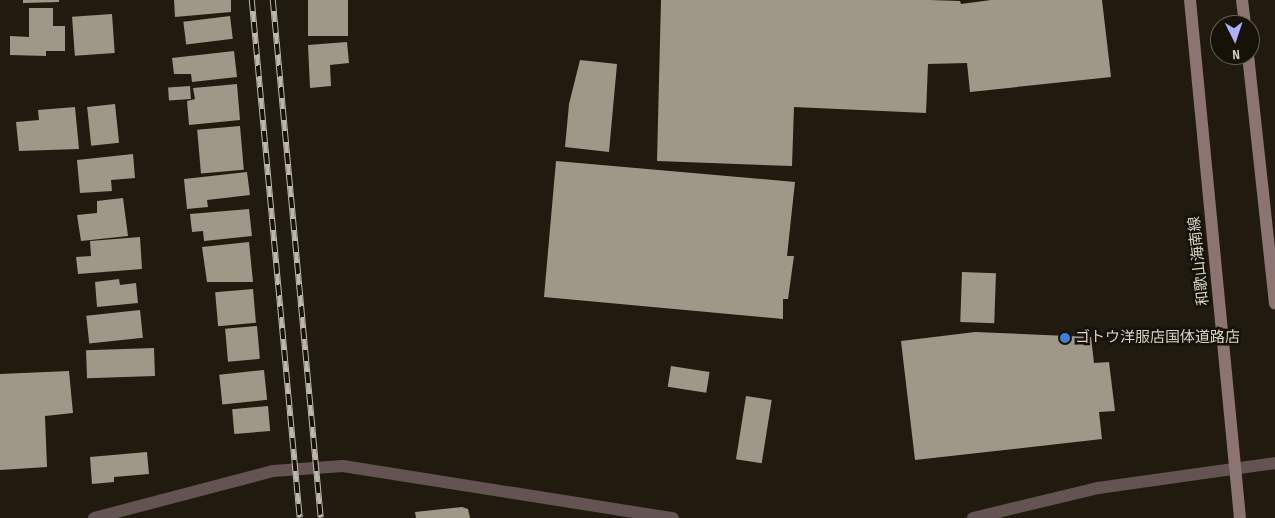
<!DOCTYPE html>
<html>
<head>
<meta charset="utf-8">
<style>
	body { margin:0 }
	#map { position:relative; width:1275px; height:518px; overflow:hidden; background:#211b0f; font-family:"Sofia Sans Condensed","Noto Sans JP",sans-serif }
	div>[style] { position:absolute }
	.building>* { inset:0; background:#9f9788; transform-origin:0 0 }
	.street>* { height:12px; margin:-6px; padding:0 6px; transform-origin:6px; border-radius:6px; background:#635453 }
	.secondary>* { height:12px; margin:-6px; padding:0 6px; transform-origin:6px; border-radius:6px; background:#8c7472 }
	.rail>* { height:5.5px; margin-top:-2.75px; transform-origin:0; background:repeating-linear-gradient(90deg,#171207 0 11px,#bcb8b0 0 22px); box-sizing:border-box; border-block:1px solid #bcb8b0 }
	.dots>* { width:14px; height:14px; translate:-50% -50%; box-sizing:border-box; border:2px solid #171207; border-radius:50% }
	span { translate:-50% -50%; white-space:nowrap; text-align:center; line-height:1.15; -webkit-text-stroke:5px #171207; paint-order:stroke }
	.street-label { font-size:15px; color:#d7d3cc }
	.poi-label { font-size:15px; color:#d7d3cc }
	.left { translate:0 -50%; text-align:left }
	.north { position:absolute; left:1210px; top:15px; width:50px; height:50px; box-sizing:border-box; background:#171207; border:1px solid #645f56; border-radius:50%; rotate:176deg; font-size:14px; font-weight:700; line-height:20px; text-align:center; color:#d7d3cc }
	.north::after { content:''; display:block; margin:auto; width:18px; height:22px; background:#acaffb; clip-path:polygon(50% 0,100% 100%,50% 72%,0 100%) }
</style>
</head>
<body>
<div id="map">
	<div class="building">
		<div style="clip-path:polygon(23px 0,59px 0,59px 2px,23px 3px)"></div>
		<div style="clip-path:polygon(174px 0,231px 0,231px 12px,175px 17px)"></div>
		<div style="left:308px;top:0;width:40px;height:36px"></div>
		<div style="clip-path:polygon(661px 0,930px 0,960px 1px,961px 4px,991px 0,1102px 0,1111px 77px,970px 92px,967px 63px,928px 64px,926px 113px,794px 107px,792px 166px,657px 161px)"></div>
		<div style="clip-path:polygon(29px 8px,53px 8px,53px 26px,65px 26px,65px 51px,46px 51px,46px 56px,10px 55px,10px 36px,29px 37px)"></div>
		<div style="left:112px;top:14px;width:39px;height:40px;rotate:86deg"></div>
		<div style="left:230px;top:16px;width:23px;height:47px;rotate:83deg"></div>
		<div style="clip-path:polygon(347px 42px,349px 63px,330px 65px,331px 86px,310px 88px,308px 45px)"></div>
		<div style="clip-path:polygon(234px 51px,237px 77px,192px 82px,191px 74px,174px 74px,172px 58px)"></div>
		<div style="clip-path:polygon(580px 60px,617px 64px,609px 152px,565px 147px,569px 104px)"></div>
		<div style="clip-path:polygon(237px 84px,240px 120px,189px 125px,187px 101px,195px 99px,193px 88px)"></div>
		<div style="left:190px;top:86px;width:13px;height:22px;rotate:86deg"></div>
		<div style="left:115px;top:104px;width:39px;height:28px;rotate:84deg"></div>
		<div style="clip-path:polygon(75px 107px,79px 149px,19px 151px,16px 122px,39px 120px,38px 110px)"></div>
		<div style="left:240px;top:126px;width:44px;height:43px;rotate:85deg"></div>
		<div style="clip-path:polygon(133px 154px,135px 178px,111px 180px,112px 191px,80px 193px,77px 160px)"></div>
		<div style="clip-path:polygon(556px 161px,795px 182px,787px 256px,794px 256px,788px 299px,783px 299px,783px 319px,544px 297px)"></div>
		<div style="clip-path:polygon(247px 172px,250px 195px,207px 200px,208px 207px,187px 209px,184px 179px)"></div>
		<div style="clip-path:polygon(123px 198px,128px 236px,81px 241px,77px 215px,97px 213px,97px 201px)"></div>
		<div style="clip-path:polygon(249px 209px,252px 236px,204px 241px,203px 231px,192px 232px,190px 214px)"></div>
		<div style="clip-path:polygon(140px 237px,142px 269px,78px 274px,76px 257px,91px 256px,90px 241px)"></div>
		<div style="clip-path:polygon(249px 242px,253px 282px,207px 282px,202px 247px)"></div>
		<div style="left:962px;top:272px;width:34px;height:50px;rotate:2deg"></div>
		<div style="clip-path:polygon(119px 279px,120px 285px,136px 283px,138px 303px,97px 307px,95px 282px)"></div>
		<div style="left:253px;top:289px;width:34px;height:38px;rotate:85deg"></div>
		<div style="left:140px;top:310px;width:28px;height:54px;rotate:84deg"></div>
		<div style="left:257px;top:326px;width:33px;height:32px;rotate:85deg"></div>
		<div style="clip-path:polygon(975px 332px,1091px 337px,1094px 363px,1109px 362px,1115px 411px,1099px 412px,1102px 439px,915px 460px,901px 341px)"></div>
		<div style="left:154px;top:348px;width:28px;height:68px;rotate:88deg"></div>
		<div style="left:671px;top:366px;width:39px;height:21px;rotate:9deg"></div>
		<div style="left:264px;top:370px;width:30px;height:45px;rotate:84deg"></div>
		<div style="clip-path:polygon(69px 371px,73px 413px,45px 416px,47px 467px,0 470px,0 374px)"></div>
		<div style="left:746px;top:396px;width:26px;height:64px;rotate:9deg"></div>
		<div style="left:268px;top:406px;width:25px;height:36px;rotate:85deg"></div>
		<div style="clip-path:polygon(147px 452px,149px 474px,114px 477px,114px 482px,92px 484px,90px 457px)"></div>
		<div style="clip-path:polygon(462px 507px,468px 509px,470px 518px,416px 518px,415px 512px)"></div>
	</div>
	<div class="street">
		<div style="left:94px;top:518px;width:185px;rotate:-14.7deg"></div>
		<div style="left:273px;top:471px;width:70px;rotate:-4.1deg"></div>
		<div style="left:343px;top:466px;width:334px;rotate:9deg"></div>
		<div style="left:973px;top:518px;width:129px;rotate:-13.5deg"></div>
		<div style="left:1098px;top:488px;width:179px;rotate:-8deg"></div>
	</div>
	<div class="secondary">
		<div style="left:1190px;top:0;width:520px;rotate:84.49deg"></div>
		<div style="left:1242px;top:0;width:25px;rotate:83deg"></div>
		<div style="left:1248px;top:55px;width:250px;rotate:83.8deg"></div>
	</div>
	<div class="rail">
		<div style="left:252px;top:0;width:520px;rotate:84.71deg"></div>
		<div style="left:273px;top:0;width:520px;rotate:84.71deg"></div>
	</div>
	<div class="dots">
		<div style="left:1065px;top:338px;background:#3f7fe0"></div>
	</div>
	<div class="street-label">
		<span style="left:1199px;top:261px;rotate:-96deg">和歌山海南線</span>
	</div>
	<div class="poi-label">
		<span class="left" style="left:1075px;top:338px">ゴトウ洋服店国体道路店</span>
	</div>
	<div class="north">N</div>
</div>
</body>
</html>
